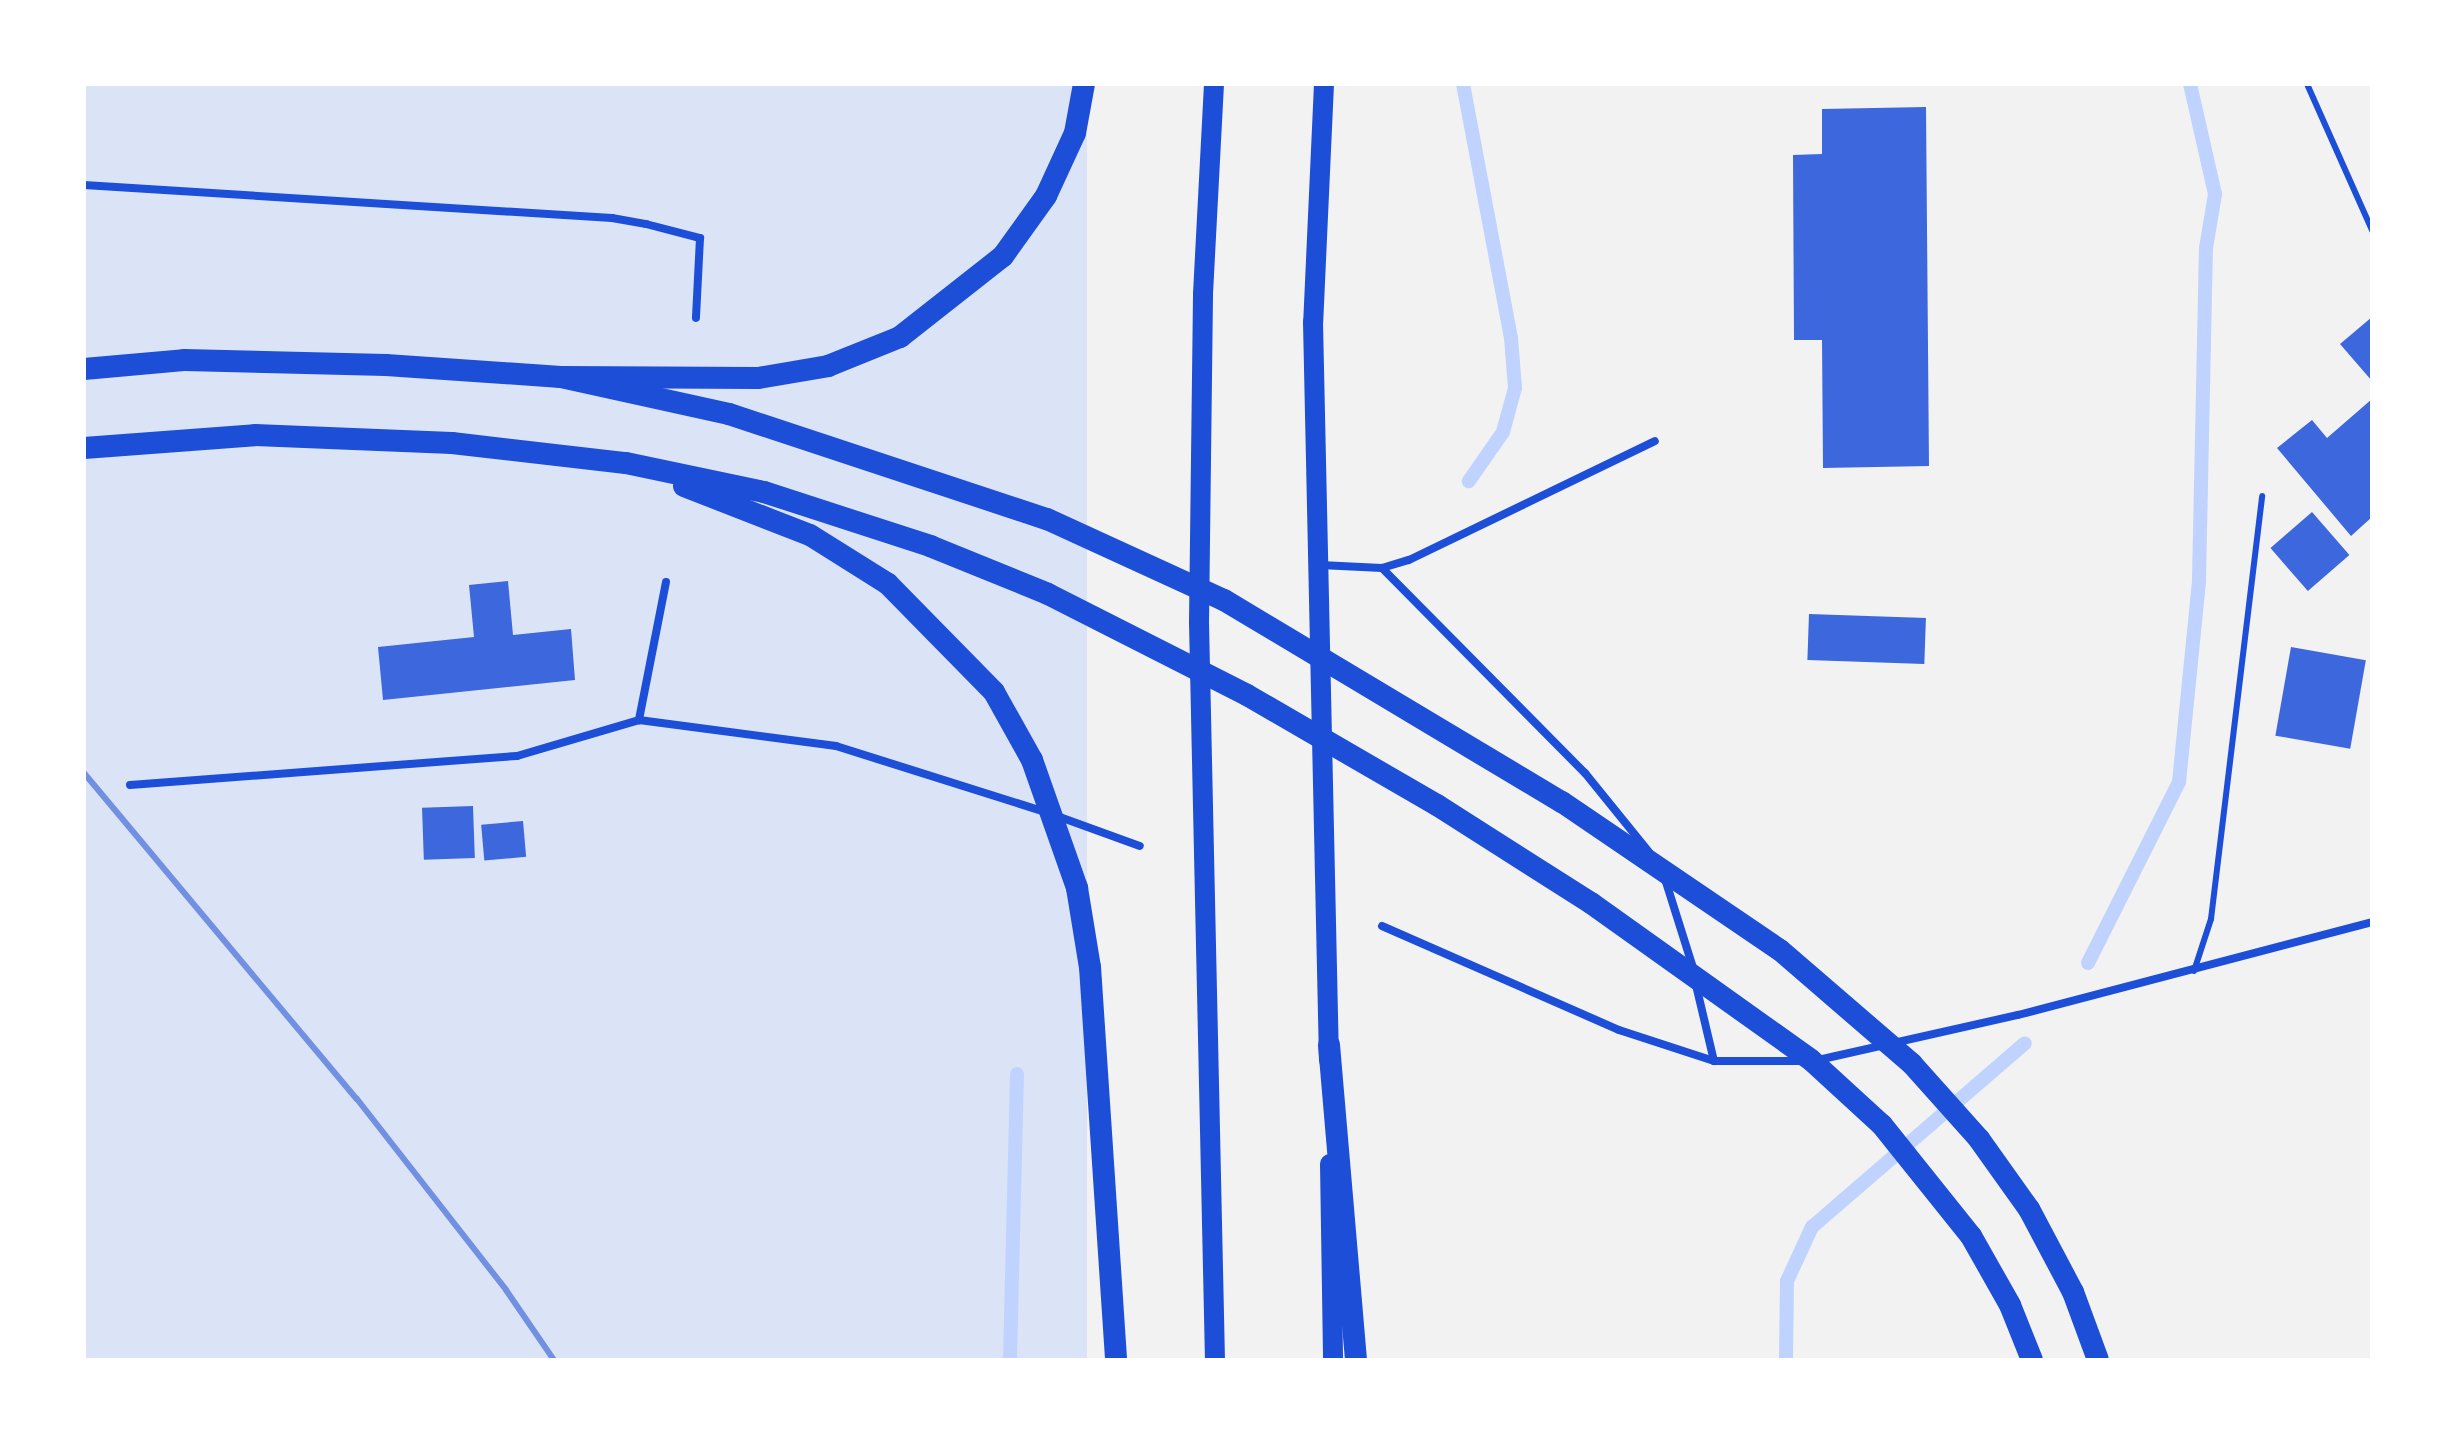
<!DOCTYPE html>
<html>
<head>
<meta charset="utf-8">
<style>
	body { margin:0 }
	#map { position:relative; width:2456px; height:1444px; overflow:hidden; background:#f2f2f2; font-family:Rubik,sans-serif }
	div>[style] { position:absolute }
	.green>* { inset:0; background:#dbe4f7; transform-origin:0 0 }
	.stream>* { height:14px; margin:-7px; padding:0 7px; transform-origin:7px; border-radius:7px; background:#bfd3fe }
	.building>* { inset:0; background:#3d67dc; transform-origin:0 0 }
	.service>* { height:6px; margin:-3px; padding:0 3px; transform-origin:3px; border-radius:3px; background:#1d4ed8 }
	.minor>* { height:8px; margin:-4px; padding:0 4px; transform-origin:4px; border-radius:4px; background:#1d4ed8 }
	.primary>* { height:20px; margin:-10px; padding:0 10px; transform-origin:10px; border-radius:10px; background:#1d4ed8 }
	.trunk>* { height:22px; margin:-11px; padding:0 11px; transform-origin:11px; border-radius:11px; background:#1d4ed8 }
	.rail>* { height:6px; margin:-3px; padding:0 3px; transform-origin:3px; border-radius:3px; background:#7290e2 }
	span { translate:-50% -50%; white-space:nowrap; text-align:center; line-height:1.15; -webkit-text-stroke:6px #fff; paint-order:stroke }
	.frame { position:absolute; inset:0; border:86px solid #fff; pointer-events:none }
</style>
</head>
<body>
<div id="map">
	<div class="green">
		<div style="left:84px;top:84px;width:1003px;height:1276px"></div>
	</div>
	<div class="stream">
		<div style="left:1463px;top:84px;width:258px;rotate:79.3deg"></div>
		<div style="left:1511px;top:338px;width:50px;rotate:85.4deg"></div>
		<div style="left:1515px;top:388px;width:46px;rotate:105.3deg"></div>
		<div style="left:1503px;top:432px;width:60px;rotate:124.8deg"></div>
		<div style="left:2088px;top:963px;width:203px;rotate:-63.3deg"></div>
		<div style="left:2179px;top:782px;width:203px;rotate:-84.3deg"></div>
		<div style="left:2199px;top:580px;width:332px;rotate:-88.8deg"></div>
		<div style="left:2206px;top:248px;width:55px;rotate:-80.5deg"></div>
		<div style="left:2215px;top:194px;width:113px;rotate:-102.8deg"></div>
		<div style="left:1010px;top:1360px;width:286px;rotate:-88.6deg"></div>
		<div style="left:1786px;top:1360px;width:79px;rotate:-89.3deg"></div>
		<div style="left:1787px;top:1281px;width:60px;rotate:-65.2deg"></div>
		<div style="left:1812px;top:1227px;width:281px;rotate:-40.8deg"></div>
	</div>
	<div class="building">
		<div style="clip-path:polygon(1926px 107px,1929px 466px,1823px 468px,1822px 340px,1794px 340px,1793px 155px,1822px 154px,1822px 109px)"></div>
		<div style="clip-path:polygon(2372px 317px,2372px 381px,2340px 344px)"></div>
		<div style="clip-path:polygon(2372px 399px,2372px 517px,2351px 536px,2277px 448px,2312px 420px,2327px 438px)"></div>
		<div style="left:2312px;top:512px;width:57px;height:55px;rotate:49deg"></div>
		<div style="clip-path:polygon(508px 581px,513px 635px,571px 629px,575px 680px,383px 700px,378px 647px,474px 637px,469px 585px)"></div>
		<div style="left:1809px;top:614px;width:117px;height:46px;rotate:2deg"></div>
		<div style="left:2291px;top:647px;width:76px;height:90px;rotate:10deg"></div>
		<div style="left:473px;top:806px;width:52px;height:51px;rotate:88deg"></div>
		<div style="left:523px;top:821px;width:36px;height:42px;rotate:85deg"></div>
	</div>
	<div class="service">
		<div style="left:2307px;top:84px;width:160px;rotate:66deg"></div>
		<div style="left:2194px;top:971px;width:55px;rotate:-71.9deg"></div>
		<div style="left:2211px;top:919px;width:426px;rotate:-83.1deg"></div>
	</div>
	<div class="minor">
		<div style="left:84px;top:185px;width:529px;rotate:3.58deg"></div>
		<div style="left:612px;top:218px;width:35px;rotate:10deg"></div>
		<div style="left:646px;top:224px;width:56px;rotate:14.5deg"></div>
		<div style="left:700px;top:238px;width:80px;rotate:92.9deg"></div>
		<div style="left:1320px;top:565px;width:62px;rotate:2.8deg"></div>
		<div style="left:1382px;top:568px;width:28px;rotate:-17deg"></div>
		<div style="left:1409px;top:560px;width:273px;rotate:-25.8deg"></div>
		<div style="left:1382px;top:568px;width:289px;rotate:45.3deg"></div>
		<div style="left:1585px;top:773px;width:102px;rotate:51deg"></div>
		<div style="left:666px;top:582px;width:141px;rotate:101.1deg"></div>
		<div style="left:639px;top:720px;width:199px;rotate:7.5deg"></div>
		<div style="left:836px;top:746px;width:219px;rotate:17.5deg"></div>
		<div style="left:130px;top:785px;width:388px;rotate:-4.3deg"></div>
		<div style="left:517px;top:756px;width:127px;rotate:-16.4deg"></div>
		<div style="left:1057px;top:816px;width:88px;rotate:19.9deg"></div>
		<div style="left:1666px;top:882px;width:93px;rotate:72.5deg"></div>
		<div style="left:1382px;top:926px;width:259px;rotate:23.7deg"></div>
		<div style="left:1619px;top:1030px;width:100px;rotate:18.1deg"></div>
		<div style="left:1714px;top:1061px;width:90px"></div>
		<div style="left:1696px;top:985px;width:78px;rotate:76.7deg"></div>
		<div style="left:1818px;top:1060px;width:205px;rotate:-12.7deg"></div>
		<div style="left:2018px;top:1015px;width:366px;rotate:-14.7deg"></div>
	</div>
	<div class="primary">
		<div style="left:1214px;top:84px;width:211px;rotate:93deg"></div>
		<div style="left:1203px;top:295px;width:327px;rotate:90.7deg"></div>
		<div style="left:1199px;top:622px;width:738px;rotate:88.76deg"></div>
		<div style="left:1324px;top:84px;width:238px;rotate:92.6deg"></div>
		<div style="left:1313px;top:322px;width:738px;rotate:88.76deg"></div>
		<div style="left:1330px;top:1164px;width:196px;rotate:89.1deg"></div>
	</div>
	<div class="trunk">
		<div style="left:84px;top:369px;width:100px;rotate:-5.1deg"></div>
		<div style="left:184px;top:360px;width:202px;rotate:1.4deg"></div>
		<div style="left:386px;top:365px;width:175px;rotate:3.9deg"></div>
		<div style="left:561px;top:377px;width:197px;rotate:0.3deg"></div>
		<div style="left:758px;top:378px;width:71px;rotate:-9.7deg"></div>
		<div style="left:828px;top:366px;width:78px;rotate:-21.9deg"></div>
		<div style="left:900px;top:337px;width:131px;rotate:-38.2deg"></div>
		<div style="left:1003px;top:256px;width:74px;rotate:-54.4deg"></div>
		<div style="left:1046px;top:196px;width:69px;rotate:-65.3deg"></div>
		<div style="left:1075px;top:133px;width:50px;rotate:-79.6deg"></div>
		<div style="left:561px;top:377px;width:172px;rotate:12.4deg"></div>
		<div style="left:729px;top:414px;width:335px;rotate:18.3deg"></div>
		<div style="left:1047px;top:519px;width:195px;rotate:24.6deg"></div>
		<div style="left:1224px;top:600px;width:394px;rotate:30.9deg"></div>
		<div style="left:1562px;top:802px;width:263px;rotate:34.2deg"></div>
		<div style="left:1780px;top:950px;width:174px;rotate:40.8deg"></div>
		<div style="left:1912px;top:1064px;width:101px;rotate:48.2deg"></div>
		<div style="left:1979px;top:1139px;width:86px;rotate:54.5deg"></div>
		<div style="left:2029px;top:1209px;width:94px;rotate:62.1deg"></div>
		<div style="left:2073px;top:1292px;width:72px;rotate:69.8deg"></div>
		<div style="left:84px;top:448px;width:171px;rotate:-4.3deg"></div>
		<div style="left:255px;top:435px;width:197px;rotate:2.3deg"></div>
		<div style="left:452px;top:443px;width:175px;rotate:6.6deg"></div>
		<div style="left:626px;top:463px;width:141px;rotate:11.9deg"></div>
		<div style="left:764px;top:492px;width:175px;rotate:18deg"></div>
		<div style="left:930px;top:546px;width:127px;rotate:22.1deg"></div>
		<div style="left:1048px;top:594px;width:223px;rotate:26.9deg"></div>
		<div style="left:1247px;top:695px;width:220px;rotate:30.1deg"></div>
		<div style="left:1437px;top:805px;width:183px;rotate:32.5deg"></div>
		<div style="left:1591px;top:903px;width:270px;rotate:35.5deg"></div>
		<div style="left:1811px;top:1060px;width:96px;rotate:42.5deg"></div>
		<div style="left:1882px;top:1125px;width:142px;rotate:51.3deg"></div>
		<div style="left:1971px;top:1236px;width:79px;rotate:60.5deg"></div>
		<div style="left:2010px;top:1305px;width:59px;rotate:68.2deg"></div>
		<div style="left:684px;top:486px;width:135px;rotate:21.3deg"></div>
		<div style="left:810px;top:535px;width:92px;rotate:32.1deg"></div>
		<div style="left:888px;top:584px;width:151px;rotate:45.5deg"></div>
		<div style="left:994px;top:692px;width:78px;rotate:60.8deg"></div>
		<div style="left:1032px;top:760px;width:136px;rotate:70.6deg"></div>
		<div style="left:1077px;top:888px;width:80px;rotate:80.7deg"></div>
		<div style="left:1090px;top:967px;width:394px;rotate:86.2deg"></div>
		<div style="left:1329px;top:1045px;width:316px;rotate:85.1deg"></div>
	</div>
	<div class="rail">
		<div style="left:84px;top:773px;width:425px;rotate:50.1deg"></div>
		<div style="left:357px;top:1099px;width:242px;rotate:52deg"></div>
		<div style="left:506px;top:1290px;width:85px;rotate:55.6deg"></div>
	</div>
	<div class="frame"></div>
</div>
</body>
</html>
